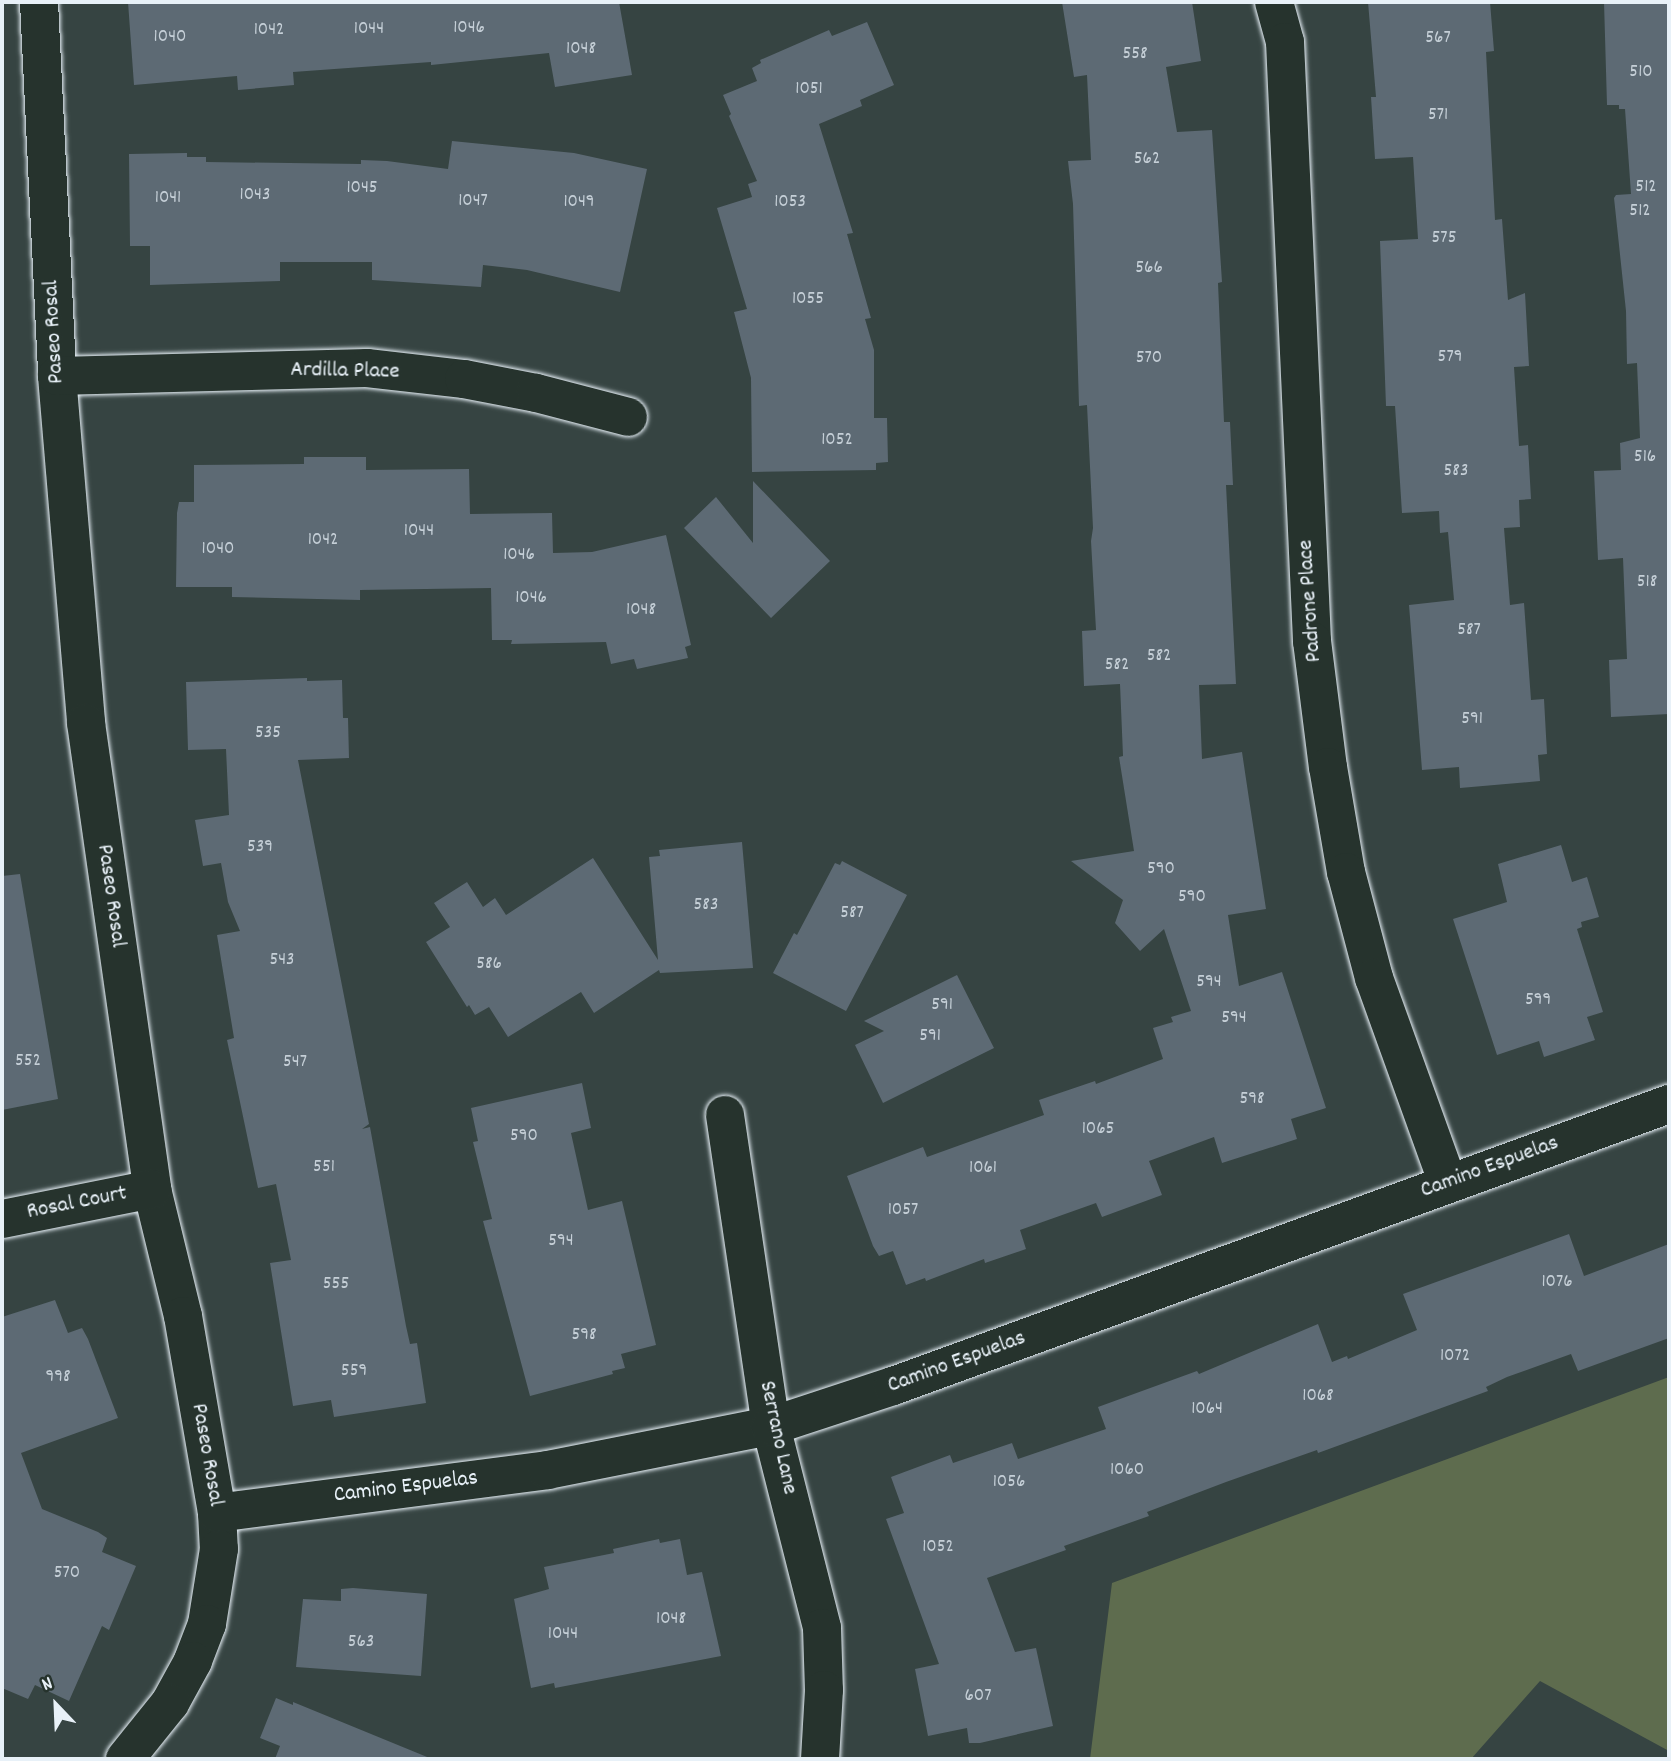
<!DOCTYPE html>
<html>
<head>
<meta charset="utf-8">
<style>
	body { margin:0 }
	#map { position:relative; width:1671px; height:1761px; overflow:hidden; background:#364442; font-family:Dekko,sans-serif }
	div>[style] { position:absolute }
	.green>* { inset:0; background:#5e6c4e }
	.building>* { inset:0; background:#5d6a74 }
	.roads { filter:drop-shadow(0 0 2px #e8f1f8) drop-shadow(0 0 2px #e8f1f8) }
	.minor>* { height:38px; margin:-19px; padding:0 19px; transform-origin:19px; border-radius:19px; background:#26332d }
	span { translate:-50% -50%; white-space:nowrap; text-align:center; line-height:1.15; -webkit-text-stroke:5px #26332d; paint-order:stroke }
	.number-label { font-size:19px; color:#c5cfd7 }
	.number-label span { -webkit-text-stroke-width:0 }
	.street-label { font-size:23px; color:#e8f1f8 }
	.frame { position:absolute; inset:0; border:4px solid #e8f1f8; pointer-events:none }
	.north { position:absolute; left:21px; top:1670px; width:70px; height:70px; -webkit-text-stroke:5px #26332d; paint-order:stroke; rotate:337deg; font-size:19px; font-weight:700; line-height:28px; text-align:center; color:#e8f1f8 }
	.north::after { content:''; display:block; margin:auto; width:24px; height:32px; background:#e8f1f8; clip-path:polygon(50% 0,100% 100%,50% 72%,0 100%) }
</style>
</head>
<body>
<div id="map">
	<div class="green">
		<div style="clip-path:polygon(1669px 1377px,1669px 1751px,1540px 1681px,1471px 1759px,1090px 1759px,1112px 1583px)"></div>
	</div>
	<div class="building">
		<div style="clip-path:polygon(128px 2px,619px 2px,632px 75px,555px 87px,549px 53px,431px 65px,431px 62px,293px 72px,294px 85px,238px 90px,237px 76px,134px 85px)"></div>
		<div style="clip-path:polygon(1062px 2px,1192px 2px,1201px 61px,1166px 67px,1177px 132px,1212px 130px,1222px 282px,1218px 283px,1224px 422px,1230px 422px,1233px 485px,1226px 485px,1236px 684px,1199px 685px,1202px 759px,1242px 752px,1249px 799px,1266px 909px,1228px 915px,1239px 986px,1282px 972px,1326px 1108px,1291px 1119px,1297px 1139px,1222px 1163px,1214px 1137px,1149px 1161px,1162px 1195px,1102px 1217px,1096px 1203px,1020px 1230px,1026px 1249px,985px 1263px,984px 1259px,926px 1281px,925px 1278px,906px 1285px,893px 1251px,879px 1256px,873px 1246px,847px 1176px,923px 1147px,927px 1157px,1044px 1115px,1039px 1100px,1095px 1081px,1096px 1084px,1163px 1059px,1153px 1028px,1173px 1022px,1171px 1017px,1191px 1011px,1164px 929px,1140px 951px,1115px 923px,1123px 900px,1071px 861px,1134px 851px,1119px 757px,1123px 756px,1120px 684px,1084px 686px,1082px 631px,1096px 630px,1091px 541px,1093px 528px,1087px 405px,1079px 406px,1073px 204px,1068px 161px,1091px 160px,1087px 75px,1074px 77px)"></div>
		<div style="clip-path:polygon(1368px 2px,1490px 2px,1494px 51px,1486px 52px,1495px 220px,1502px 219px,1508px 300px,1525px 293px,1529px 366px,1514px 367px,1519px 446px,1528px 445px,1531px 499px,1519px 500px,1520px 527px,1504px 528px,1510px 605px,1524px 603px,1531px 700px,1544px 699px,1547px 754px,1538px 755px,1540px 781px,1460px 788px,1459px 767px,1422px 770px,1409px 605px,1454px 600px,1448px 532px,1440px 533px,1439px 511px,1402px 513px,1395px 406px,1386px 406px,1380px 241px,1418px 239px,1413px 157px,1375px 159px,1371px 97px,1376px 97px)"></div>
		<div style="clip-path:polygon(1604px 2px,1669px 2px,1669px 714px,1611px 717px,1609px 660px,1627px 659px,1623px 558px,1598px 560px,1594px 471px,1621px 470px,1620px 443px,1640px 438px,1637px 363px,1627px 364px,1626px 311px,1614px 198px,1616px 195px,1631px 194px,1625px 109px,1619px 109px,1619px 105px,1607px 105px)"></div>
		<div style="clip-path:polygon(867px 22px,894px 85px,860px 100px,862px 106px,819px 124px,853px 233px,847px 234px,871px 318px,865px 319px,874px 350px,874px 418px,887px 418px,888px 462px,876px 463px,876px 470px,752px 472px,751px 378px,734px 312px,747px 309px,717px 208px,752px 197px,748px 184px,757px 181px,729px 116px,731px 114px,723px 95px,757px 81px,752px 68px,761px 63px,760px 60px,829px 30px,832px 36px)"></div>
		<div style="clip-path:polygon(452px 141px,574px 153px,647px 169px,620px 292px,527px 270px,483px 265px,481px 287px,372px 280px,372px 262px,280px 262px,280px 281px,150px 285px,150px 246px,130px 246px,129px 154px,187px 153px,187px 157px,206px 157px,206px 162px,361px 164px,361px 160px,387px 161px,448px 169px)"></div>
		<div style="clip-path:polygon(304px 457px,366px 457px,366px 470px,469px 469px,470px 514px,552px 513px,553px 553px,592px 552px,666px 535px,691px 645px,685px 647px,688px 658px,637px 669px,634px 659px,611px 664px,606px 642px,511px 644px,512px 640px,492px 640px,491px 588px,360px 590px,360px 600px,232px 597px,232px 587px,176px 587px,177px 513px,179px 502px,194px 502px,194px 465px,304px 464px)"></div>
		<div style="clip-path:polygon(753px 481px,830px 561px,771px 618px,684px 528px,716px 497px,753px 543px)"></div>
		<div style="clip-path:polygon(307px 678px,307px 681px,342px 680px,343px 718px,348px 718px,349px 758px,298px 760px,369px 1124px,362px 1129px,370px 1127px,406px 1326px,410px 1344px,417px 1343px,426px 1403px,334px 1417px,331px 1400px,293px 1406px,270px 1263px,291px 1260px,276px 1184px,258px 1188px,227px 1040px,234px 1038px,217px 935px,240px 931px,228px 902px,221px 863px,203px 866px,195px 820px,229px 815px,226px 749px,188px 750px,186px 682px)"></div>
		<div style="clip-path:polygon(742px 842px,753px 968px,660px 973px,659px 970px,594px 1013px,581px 992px,508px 1037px,489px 1007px,475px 1015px,469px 1005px,467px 1007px,426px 942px,450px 927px,434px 903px,467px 882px,483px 907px,495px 898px,506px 915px,593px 858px,658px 960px,649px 857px,660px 856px,659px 850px)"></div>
		<div style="clip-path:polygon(1561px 845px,1572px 882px,1587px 877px,1599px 917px,1581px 922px,1582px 927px,1577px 929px,1603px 1012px,1587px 1017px,1595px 1040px,1544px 1057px,1539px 1041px,1497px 1055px,1453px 919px,1507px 902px,1498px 864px)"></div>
		<div style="clip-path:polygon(842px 861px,907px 895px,846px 1011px,773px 973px,794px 933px,797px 935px,835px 863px,840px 865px)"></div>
		<div style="clip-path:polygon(20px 874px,58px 1099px,2px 1110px,2px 876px)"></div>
		<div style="clip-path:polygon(957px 975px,994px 1048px,883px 1103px,855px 1045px,884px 1031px,864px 1021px)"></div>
		<div style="clip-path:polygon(582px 1083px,591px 1128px,571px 1133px,588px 1210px,622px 1201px,656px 1345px,621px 1354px,625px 1368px,612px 1371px,613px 1374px,530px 1396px,483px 1221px,492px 1219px,473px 1142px,478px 1141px,471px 1108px)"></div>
		<div style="clip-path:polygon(1569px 1234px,1584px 1276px,1669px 1244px,1669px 1338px,1578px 1371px,1571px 1354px,1507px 1377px,1486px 1387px,1488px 1391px,1318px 1453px,1317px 1450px,1226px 1482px,1147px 1512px,1149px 1516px,1064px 1546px,1066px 1550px,987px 1578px,1015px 1652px,1036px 1648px,1053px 1726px,980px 1743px,969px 1743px,967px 1728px,928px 1736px,915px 1669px,939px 1664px,886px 1519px,904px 1513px,891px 1477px,950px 1455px,953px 1463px,1012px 1443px,1018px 1459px,1106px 1429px,1098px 1407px,1197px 1371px,1199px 1374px,1318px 1324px,1332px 1362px,1347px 1356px,1348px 1359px,1417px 1330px,1403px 1294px)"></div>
		<div style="clip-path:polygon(55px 1300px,68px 1333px,82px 1328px,88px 1339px,118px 1418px,21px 1453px,42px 1509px,98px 1532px,107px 1538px,102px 1552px,136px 1566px,109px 1630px,102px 1626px,69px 1701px,35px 1685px,28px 1699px,2px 1688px,2px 1317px)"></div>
		<div style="clip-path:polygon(659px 1539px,660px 1543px,680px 1539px,687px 1575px,702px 1572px,721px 1656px,555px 1688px,554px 1683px,531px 1688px,514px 1599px,549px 1589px,544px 1567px,614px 1553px,613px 1549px)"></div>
		<div style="clip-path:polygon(353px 1588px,427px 1594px,421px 1676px,296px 1667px,303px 1599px,341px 1601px,341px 1589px)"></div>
		<div style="clip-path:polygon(276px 1698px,293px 1705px,293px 1702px,432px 1759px,275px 1759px,280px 1746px,260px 1738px)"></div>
	</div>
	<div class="roads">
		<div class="minor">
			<div style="left:39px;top:2px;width:374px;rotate:87.2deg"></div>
			<div style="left:57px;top:376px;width:348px;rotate:85.2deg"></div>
			<div style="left:86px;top:723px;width:471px;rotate:81.9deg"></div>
			<div style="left:152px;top:1189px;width:131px;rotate:76.3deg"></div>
			<div style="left:183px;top:1316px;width:200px;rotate:80.2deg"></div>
			<div style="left:217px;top:1513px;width:36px;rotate:87deg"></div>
			<div style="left:219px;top:1549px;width:76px;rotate:99.1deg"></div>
			<div style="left:207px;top:1624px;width:40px;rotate:111deg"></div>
			<div style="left:193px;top:1661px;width:48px;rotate:118.7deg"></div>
			<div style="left:170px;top:1703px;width:72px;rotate:128.8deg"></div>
			<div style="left:1274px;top:2px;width:41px;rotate:74.6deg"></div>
			<div style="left:1285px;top:42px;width:600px;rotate:87.42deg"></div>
			<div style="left:1312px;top:641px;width:127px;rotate:82.8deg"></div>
			<div style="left:1328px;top:767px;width:107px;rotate:80.3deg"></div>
			<div style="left:1346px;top:872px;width:110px;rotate:75.2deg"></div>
			<div style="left:1374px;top:978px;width:218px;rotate:70.2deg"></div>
			<div style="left:57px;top:376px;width:310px;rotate:-1.5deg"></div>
			<div style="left:367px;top:368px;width:98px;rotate:6.5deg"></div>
			<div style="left:464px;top:379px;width:73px;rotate:11deg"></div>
			<div style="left:536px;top:393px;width:95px;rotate:14.6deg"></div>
			<div style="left:725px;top:1115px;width:314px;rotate:81.6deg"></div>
			<div style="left:771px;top:1426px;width:208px;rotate:75.8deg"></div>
			<div style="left:822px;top:1628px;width:62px;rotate:88.2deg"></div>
			<div style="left:824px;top:1690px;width:69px;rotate:93.3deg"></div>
			<div style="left:2px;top:1219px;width:153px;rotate:-11.3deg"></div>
			<div style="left:217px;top:1513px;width:334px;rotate:-7.4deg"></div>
			<div style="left:548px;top:1470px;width:227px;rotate:-11.2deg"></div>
			<div style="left:771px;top:1426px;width:128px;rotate:-18.2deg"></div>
			<div style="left:893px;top:1386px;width:826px;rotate:-19.97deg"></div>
		</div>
	</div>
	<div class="number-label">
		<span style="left:469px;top:29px">1046</span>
		<span style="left:369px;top:30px">1044</span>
		<span style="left:269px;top:31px">1042</span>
		<span style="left:170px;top:38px">1040</span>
		<span style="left:1438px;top:39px">567</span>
		<span style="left:581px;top:50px">1048</span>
		<span style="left:1135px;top:55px">558</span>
		<span style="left:1641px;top:73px">510</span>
		<span style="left:809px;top:90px">1051</span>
		<span style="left:1438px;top:116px">571</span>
		<span style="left:1147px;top:160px">562</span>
		<span style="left:1646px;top:188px">512</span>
		<span style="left:362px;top:189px">1045</span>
		<span style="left:255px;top:196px">1043</span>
		<span style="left:168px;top:199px">1041</span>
		<span style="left:473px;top:202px">1047</span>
		<span style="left:579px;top:203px">1049</span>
		<span style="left:790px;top:203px">1053</span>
		<span style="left:1640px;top:212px">512</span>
		<span style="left:1444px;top:239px">575</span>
		<span style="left:1149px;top:269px">566</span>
		<span style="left:808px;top:300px">1055</span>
		<span style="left:1450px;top:358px">579</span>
		<span style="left:1149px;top:359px">570</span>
		<span style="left:837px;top:441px">1052</span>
		<span style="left:1645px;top:458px">516</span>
		<span style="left:1456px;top:472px">583</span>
		<span style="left:419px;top:532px">1044</span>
		<span style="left:323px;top:541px">1042</span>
		<span style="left:218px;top:550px">1040</span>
		<span style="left:519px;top:556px">1046</span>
		<span style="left:1647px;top:583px">518</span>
		<span style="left:531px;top:599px">1046</span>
		<span style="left:641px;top:611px">1048</span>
		<span style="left:1469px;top:631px">587</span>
		<span style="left:1159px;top:657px">582</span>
		<span style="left:1117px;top:666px">582</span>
		<span style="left:1472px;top:720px">591</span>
		<span style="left:268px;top:734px">535</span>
		<span style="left:260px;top:848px">539</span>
		<span style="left:1161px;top:870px">590</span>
		<span style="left:1192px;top:898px">590</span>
		<span style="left:706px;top:906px">583</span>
		<span style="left:852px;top:914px">587</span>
		<span style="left:282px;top:961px">543</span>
		<span style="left:489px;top:965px">586</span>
		<span style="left:1209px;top:983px">594</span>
		<span style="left:1538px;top:1001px">599</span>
		<span style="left:942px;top:1006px">591</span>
		<span style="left:1234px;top:1019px">594</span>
		<span style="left:930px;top:1037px">591</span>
		<span style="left:28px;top:1062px">552</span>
		<span style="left:295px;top:1063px">547</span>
		<span style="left:1252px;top:1100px">598</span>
		<span style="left:1098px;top:1130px">1065</span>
		<span style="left:524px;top:1137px">590</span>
		<span style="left:324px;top:1168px">551</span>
		<span style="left:983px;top:1169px">1061</span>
		<span style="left:903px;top:1211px">1057</span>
		<span style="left:561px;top:1242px">594</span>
		<span style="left:1557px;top:1283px">1076</span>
		<span style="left:336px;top:1285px">555</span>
		<span style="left:584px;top:1336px">598</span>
		<span style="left:1455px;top:1357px">1072</span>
		<span style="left:354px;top:1372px">559</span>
		<span style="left:58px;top:1378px">998</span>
		<span style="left:1318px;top:1397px">1068</span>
		<span style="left:1207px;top:1410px">1064</span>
		<span style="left:1127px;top:1471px">1060</span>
		<span style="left:1009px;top:1483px">1056</span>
		<span style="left:938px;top:1548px">1052</span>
		<span style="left:67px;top:1574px">570</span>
		<span style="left:671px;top:1620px">1048</span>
		<span style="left:563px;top:1635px">1044</span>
		<span style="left:361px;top:1643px">563</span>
		<span style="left:978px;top:1697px">607</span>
	</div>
	<div class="street-label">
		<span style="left:55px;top:332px;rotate:-93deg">Paseo Rosal</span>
		<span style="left:345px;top:372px;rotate:1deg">Ardilla Place</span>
		<span style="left:1311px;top:601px;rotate:-94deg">Padrone Place</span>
		<span style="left:110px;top:896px;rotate:82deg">Paseo Rosal</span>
		<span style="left:1490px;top:1168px;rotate:-20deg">Camino Espuelas</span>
		<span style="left:77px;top:1204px;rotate:-11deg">Rosal Court</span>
		<span style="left:957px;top:1363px;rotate:-20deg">Camino Espuelas</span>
		<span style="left:777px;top:1438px;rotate:78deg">Serrano Lane</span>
		<span style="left:206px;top:1455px;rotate:80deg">Paseo Rosal</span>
		<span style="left:406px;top:1488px;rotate:-7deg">Camino Espuelas</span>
	</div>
	<div class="frame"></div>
	<div class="north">N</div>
</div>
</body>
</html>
